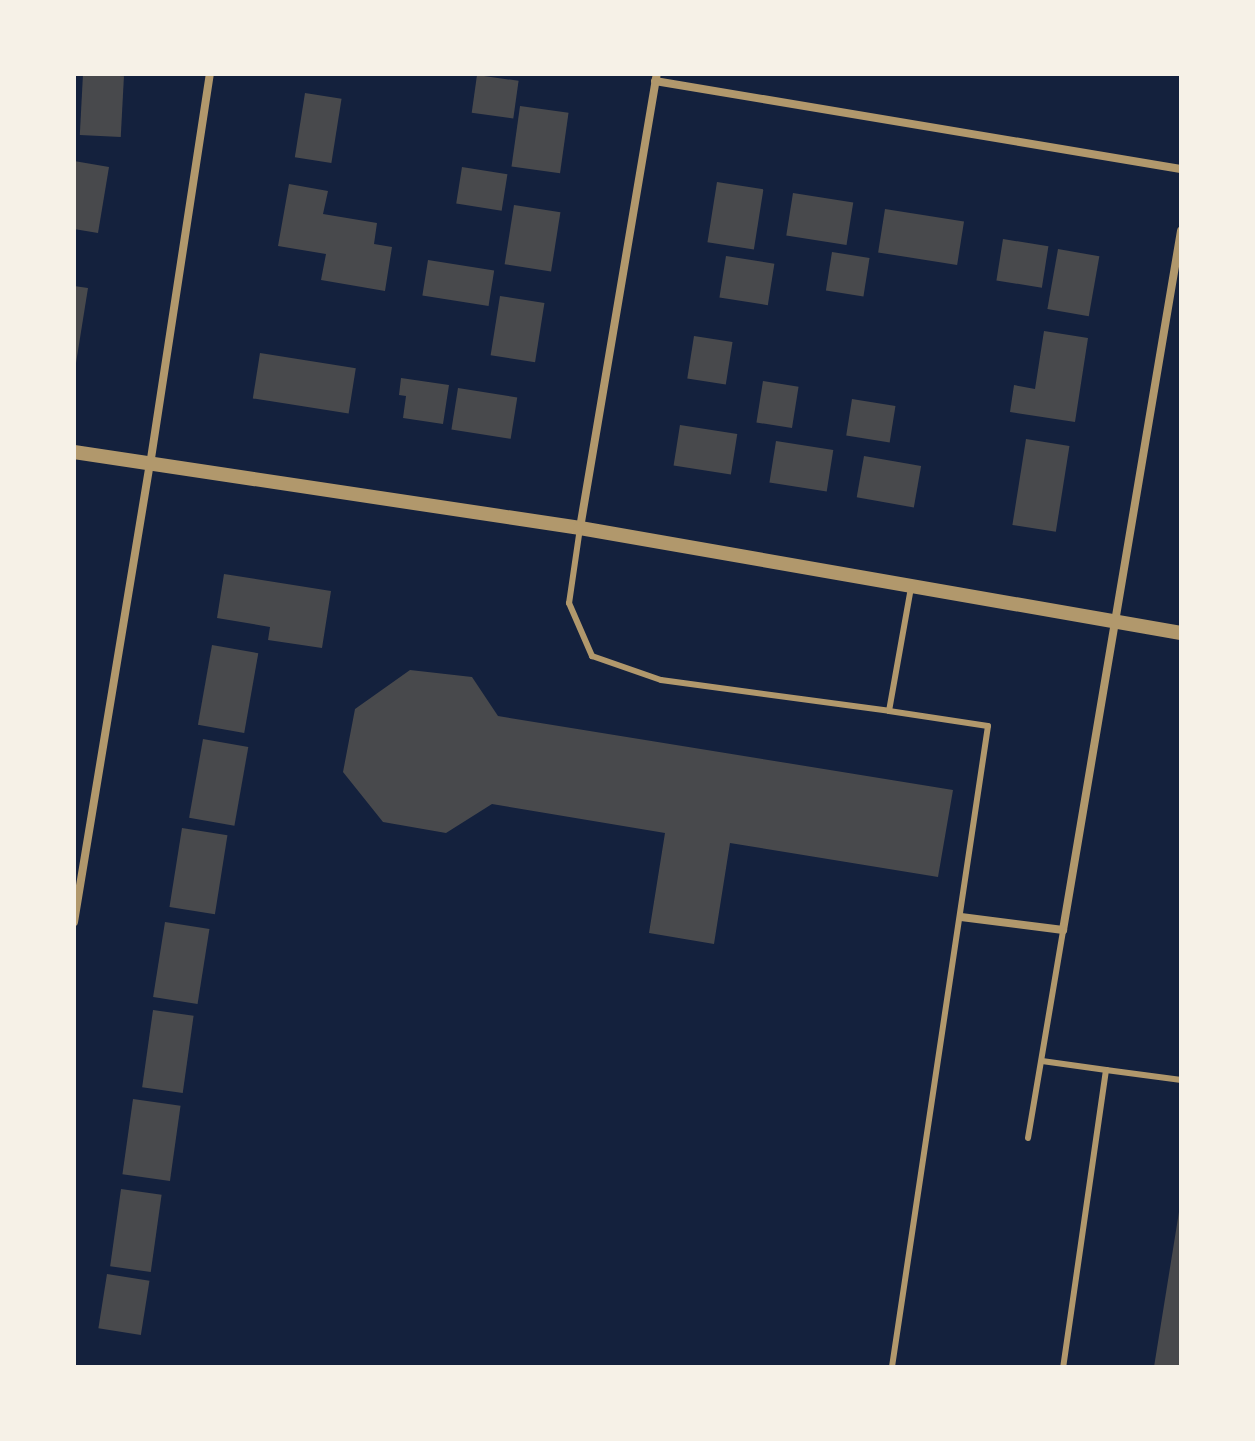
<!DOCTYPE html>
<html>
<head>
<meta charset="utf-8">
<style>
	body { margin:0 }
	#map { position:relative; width:1255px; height:1441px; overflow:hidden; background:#14213d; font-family:"Noto Sans",sans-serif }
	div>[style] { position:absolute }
	.building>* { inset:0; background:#48494c; transform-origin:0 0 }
	.service>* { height:6px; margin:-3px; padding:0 3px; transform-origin:3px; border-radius:3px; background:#b1986c }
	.minor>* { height:8px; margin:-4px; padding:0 4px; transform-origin:4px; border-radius:4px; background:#b1986c }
	.tertiary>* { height:14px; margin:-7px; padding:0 7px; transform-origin:7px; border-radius:7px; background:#b1986c }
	span { translate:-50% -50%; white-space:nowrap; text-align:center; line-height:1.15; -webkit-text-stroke:7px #f6f1e7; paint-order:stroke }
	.frame { position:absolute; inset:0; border:76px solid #f6f1e7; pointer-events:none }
</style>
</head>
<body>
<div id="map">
	<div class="building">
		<div style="left:83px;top:74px;width:41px;height:61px;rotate:3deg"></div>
		<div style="left:477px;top:75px;width:42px;height:38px;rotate:8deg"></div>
		<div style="left:305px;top:93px;width:37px;height:65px;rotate:9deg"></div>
		<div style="left:520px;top:106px;width:49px;height:61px;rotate:8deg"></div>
		<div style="clip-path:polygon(74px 161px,109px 167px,98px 233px,74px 229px)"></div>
		<div style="left:462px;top:167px;width:46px;height:37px;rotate:9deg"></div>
		<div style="left:717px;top:182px;width:47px;height:61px;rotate:9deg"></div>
		<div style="clip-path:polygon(289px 184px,328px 191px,323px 214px,377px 223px,374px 244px,392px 247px,385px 291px,321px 280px,326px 254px,278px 246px)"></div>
		<div style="left:793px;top:193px;width:61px;height:43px;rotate:9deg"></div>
		<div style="left:514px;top:205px;width:47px;height:60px;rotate:9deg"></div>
		<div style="left:885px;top:209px;width:80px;height:44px;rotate:9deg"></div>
		<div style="left:1003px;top:239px;width:46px;height:42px;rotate:9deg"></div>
		<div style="left:1058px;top:249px;width:42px;height:61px;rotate:10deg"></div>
		<div style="left:832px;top:252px;width:38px;height:39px;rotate:9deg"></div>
		<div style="left:726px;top:256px;width:49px;height:42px;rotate:9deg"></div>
		<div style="left:428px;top:260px;width:67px;height:36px;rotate:9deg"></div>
		<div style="clip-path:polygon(74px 286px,88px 288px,76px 363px,74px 363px)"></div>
		<div style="left:500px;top:296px;width:45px;height:60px;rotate:9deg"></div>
		<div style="clip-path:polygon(1044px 331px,1088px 338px,1075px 422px,1010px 412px,1014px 385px,1035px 389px)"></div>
		<div style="left:694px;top:336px;width:39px;height:43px;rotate:9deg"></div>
		<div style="left:260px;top:353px;width:97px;height:46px;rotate:9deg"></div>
		<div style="clip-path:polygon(401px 378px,449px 385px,443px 424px,403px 418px,406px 396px,399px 395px)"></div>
		<div style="left:763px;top:381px;width:36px;height:42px;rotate:9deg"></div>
		<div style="left:458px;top:388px;width:60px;height:42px;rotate:9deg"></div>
		<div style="left:852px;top:399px;width:44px;height:37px;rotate:9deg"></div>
		<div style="left:680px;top:425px;width:58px;height:41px;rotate:9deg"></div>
		<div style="left:1026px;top:439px;width:44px;height:87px;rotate:9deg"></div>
		<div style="left:776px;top:441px;width:58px;height:42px;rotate:9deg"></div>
		<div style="left:864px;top:456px;width:58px;height:42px;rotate:10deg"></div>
		<div style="clip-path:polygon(224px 574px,331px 591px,322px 648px,268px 640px,270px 627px,217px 618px)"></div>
		<div style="left:212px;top:645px;width:47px;height:81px;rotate:10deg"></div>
		<div style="clip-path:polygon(410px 670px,472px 677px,498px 716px,953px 790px,938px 877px,730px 843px,714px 944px,649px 933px,665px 833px,492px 804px,446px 833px,383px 822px,343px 772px,355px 709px)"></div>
		<div style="left:203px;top:739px;width:46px;height:80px;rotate:10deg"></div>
		<div style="left:182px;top:828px;width:46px;height:80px;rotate:9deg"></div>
		<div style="left:165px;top:922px;width:45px;height:76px;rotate:9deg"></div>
		<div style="left:153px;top:1010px;width:41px;height:78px;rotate:8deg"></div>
		<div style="left:133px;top:1099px;width:48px;height:76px;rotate:8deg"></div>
		<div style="left:121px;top:1189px;width:41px;height:78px;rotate:8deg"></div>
		<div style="clip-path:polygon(1179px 1212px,1181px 1367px,1154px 1367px)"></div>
		<div style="left:107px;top:1274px;width:43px;height:55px;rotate:9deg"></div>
	</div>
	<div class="service">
		<div style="left:580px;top:528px;width:76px;rotate:98.3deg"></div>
		<div style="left:569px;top:603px;width:58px;rotate:66.5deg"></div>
		<div style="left:592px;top:656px;width:73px;rotate:19.2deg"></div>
		<div style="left:661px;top:680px;width:230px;rotate:7.7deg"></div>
		<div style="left:889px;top:711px;width:125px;rotate:-79.9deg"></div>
		<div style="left:889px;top:711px;width:100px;rotate:8.6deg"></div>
		<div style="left:988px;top:726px;width:648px;rotate:98.52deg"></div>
		<div style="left:1042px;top:1061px;width:65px;rotate:8deg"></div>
		<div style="left:1106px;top:1070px;width:300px;rotate:98.2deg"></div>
		<div style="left:1106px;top:1070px;width:76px;rotate:7.6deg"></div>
		<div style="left:1028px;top:1138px;width:211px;rotate:-80.4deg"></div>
	</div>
	<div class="minor">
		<div style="left:655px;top:81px;width:533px;rotate:9.5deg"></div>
		<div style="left:580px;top:528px;width:460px;rotate:-80.4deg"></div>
		<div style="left:961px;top:917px;width:103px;rotate:7.3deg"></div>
		<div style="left:1063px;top:930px;width:709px;rotate:-80.42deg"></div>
		<div style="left:74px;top:922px;width:463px;rotate:-80.6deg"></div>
		<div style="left:150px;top:465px;width:396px;rotate:-81.3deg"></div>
	</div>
	<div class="tertiary">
		<div style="left:74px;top:452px;width:512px;rotate:8.54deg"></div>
		<div style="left:580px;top:528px;width:610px;rotate:9.91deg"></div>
	</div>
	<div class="frame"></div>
</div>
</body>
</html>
